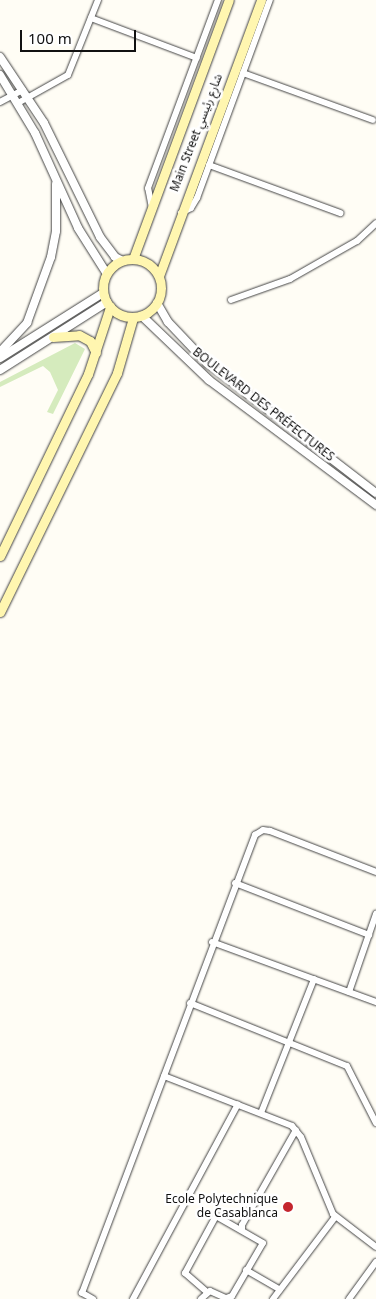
<!DOCTYPE html>
<html>
<head>
<meta charset="utf-8">
<style>
	body { margin:0 }
	#map { position:relative; width:376px; height:1299px; overflow:hidden; background:#fffdf5; font-family:Georgia,"Noto Sans Arabic",serif }
	div>[style] { position:absolute }
	.green>* { inset:0; background:#d5ebbd }
	.roads { filter:drop-shadow(0 0 1px #444) drop-shadow(0 0 1px #444) }
	.minor>* { height:6px; margin:-3px; padding:0 3px; transform-origin:3px; border-radius:3px; background:#fff }
	.tertiary>* { height:8px; margin:-4px; padding:0 4px; transform-origin:4px; border-radius:4px; background:#fff }
	.secondary>* { height:9px; margin:-4.5px; padding:0 4.5px; transform-origin:4.5px; border-radius:4.5px; background:#fff6b0 }
	.secondary>.ring { margin:-4.5px; padding:0; box-sizing:content-box; background:none; border:9px solid #fff6b0; border-radius:50% }
	.dots>* { width:14px; height:14px; translate:-50% -50%; box-sizing:border-box; border:2px solid #fff; border-radius:50% }
	span { translate:-50% -50%; white-space:nowrap; text-align:center; line-height:1.15; -webkit-text-stroke:5px #fff; paint-order:stroke }
	.street-label { font-size:12px; color:#111 }
	.poi-label { font-size:12px; color:#111 }
	.right { translate:-100% -50%; text-align:right }
	.scale { position:absolute; left:20px; top:30px; width:116px; height:22px; box-sizing:border-box; border:2px solid #111; border-top:0; padding-left:6px; font-size:15px; line-height:18px; white-space:nowrap; color:#111; -webkit-text-stroke:4px #fff; paint-order:stroke }
</style>
</head>
<body>
<div id="map">
	<div class="green">
		<div style="clip-path:polygon(75px 343px,85px 349px,53px 414px,47px 412px,58px 390px,50px 372px,43px 366px,0 387px,0 382px)"></div>
	</div>
	<div class="roads">
		<div class="minor">
			<div style="left:91px;top:18px;width:113px;rotate:20.7deg"></div>
			<div style="left:243px;top:73px;width:138px;rotate:19.9deg"></div>
			<div style="left:0;top:102px;width:26px;rotate:-28deg"></div>
			<div style="left:18px;top:103px;width:57px;rotate:-29.2deg"></div>
			<div style="left:68px;top:75px;width:81px;rotate:-68.2deg"></div>
			<div style="left:209px;top:165px;width:140px;rotate:20.1deg"></div>
			<div style="left:152px;top:208px;width:20px;rotate:-101deg"></div>
			<div style="left:148px;top:188px;width:201px;rotate:-69.6deg"></div>
			<div style="left:181px;top:213px;width:11px;rotate:-27deg"></div>
			<div style="left:191px;top:208px;width:12px;rotate:-59deg"></div>
			<div style="left:197px;top:198px;width:211px;rotate:-69.8deg"></div>
			<div style="left:231px;top:300px;width:63px;rotate:-19.6deg"></div>
			<div style="left:290px;top:279px;width:77px;rotate:-29.6deg"></div>
			<div style="left:357px;top:241px;width:26px;rotate:-43deg"></div>
			<div style="left:235px;top:883px;width:144px;rotate:21.2deg"></div>
			<div style="left:212px;top:942px;width:175px;rotate:20.1deg"></div>
			<div style="left:349px;top:992px;width:83px;rotate:-70.9deg"></div>
			<div style="left:190px;top:1003px;width:169px;rotate:21.9deg"></div>
			<div style="left:347px;top:1066px;width:64px;rotate:63deg"></div>
			<div style="left:164px;top:1076px;width:137px;rotate:21.3deg"></div>
			<div style="left:292px;top:1126px;width:14px;rotate:51deg"></div>
			<div style="left:301px;top:1137px;width:83px;rotate:67.4deg"></div>
			<div style="left:333px;top:1214px;width:54px;rotate:37.5deg"></div>
			<div style="left:261px;top:1113px;width:144px;rotate:-68.4deg"></div>
			<div style="left:242px;top:1230px;width:5px;rotate:-90deg"></div>
			<div style="left:242px;top:1225px;width:109px;rotate:-60.4deg"></div>
			<div style="left:246px;top:1270px;width:39px;rotate:30deg"></div>
			<div style="left:93px;top:1299px;width:13px;rotate:-151deg"></div>
			<div style="left:82px;top:1293px;width:490px;rotate:-69.3deg"></div>
			<div style="left:255px;top:835px;width:9px;rotate:-32deg"></div>
			<div style="left:263px;top:830px;width:7px;rotate:8deg"></div>
			<div style="left:270px;top:831px;width:114px;rotate:21.1deg"></div>
			<div style="left:133px;top:1299px;width:221px;rotate:-61.7deg"></div>
			<div style="left:201px;top:1299px;width:12px;rotate:-42deg"></div>
			<div style="left:210px;top:1291px;width:17px;rotate:24deg"></div>
			<div style="left:226px;top:1298px;width:6px;rotate:-18deg"></div>
			<div style="left:232px;top:1296px;width:61px;rotate:-59.7deg"></div>
			<div style="left:263px;top:1243px;width:54px;rotate:-150.1deg"></div>
			<div style="left:216px;top:1216px;width:65px;rotate:118.5deg"></div>
			<div style="left:185px;top:1273px;width:29px;rotate:41deg"></div>
			<div style="left:273px;top:1299px;width:103px;rotate:-52.9deg"></div>
			<div style="left:349px;top:1299px;width:46px;rotate:-53.9deg"></div>
		</div>
		<div class="tertiary">
			<div style="left:0;top:57px;width:79px;rotate:56.3deg"></div>
			<div style="left:44px;top:123px;width:127px;rotate:63.8deg"></div>
			<div style="left:100px;top:237px;width:25px;rotate:53deg"></div>
			<div style="left:115px;top:257px;width:9px;rotate:27deg"></div>
			<div style="left:0;top:75px;width:68px;rotate:58.9deg"></div>
			<div style="left:35px;top:133px;width:104px;rotate:65.6deg"></div>
			<div style="left:78px;top:228px;width:54px;rotate:57.8deg"></div>
			<div style="left:157px;top:303px;width:22px;rotate:60deg"></div>
			<div style="left:168px;top:322px;width:57px;rotate:46.4deg"></div>
			<div style="left:207px;top:363px;width:213px;rotate:37.6deg"></div>
			<div style="left:142px;top:316px;width:93px;rotate:43.7deg"></div>
			<div style="left:209px;top:380px;width:209px;rotate:36.8deg"></div>
			<div style="left:0;top:352px;width:40px;rotate:-47deg"></div>
			<div style="left:27px;top:323px;width:70px;rotate:-70deg"></div>
			<div style="left:51px;top:257px;width:26px;rotate:-79deg"></div>
			<div style="left:56px;top:231px;width:47px;rotate:-90deg"></div>
			<div style="left:0;top:358px;width:122px;rotate:-32.3deg"></div>
			<div style="left:0;top:370px;width:127px;rotate:-32.4deg"></div>
		</div>
		<div class="secondary">
			<div class="ring" style="left:103px;top:259px;width:49px;height:49px"></div>
			<div style="left:133px;top:259px;width:276px;rotate:-69.7deg"></div>
			<div style="left:159px;top:276px;width:294px;rotate:-69.7deg"></div>
			<div style="left:53px;top:337px;width:26px;rotate:-4deg"></div>
			<div style="left:79px;top:335px;width:13px;rotate:29deg"></div>
			<div style="left:90px;top:341px;width:13px;rotate:63deg"></div>
			<div style="left:0;top:556px;width:202px;rotate:-64.2deg"></div>
			<div style="left:88px;top:374px;width:71px;rotate:-71.8deg"></div>
			<div style="left:0;top:612px;width:266px;rotate:-63.9deg"></div>
			<div style="left:117px;top:373px;width:57px;rotate:-73.8deg"></div>
		</div>
	</div>
	<div class="dots">
		<div style="left:288px;top:1207px;background:#c4262e"></div>
	</div>
	<div class="street-label">
		<span style="left:197px;top:133px;rotate:-69deg">Main Street شارع رئيسي</span>
		<span style="left:263px;top:405px;rotate:38deg">BOULEVARD DES PRÉFECTURES</span>
	</div>
	<div class="poi-label">
		<span class="right" style="left:278px;top:1207px">Ecole Polytechnique<br>de Casablanca</span>
	</div>
	<div class="scale">100 m</div>
</div>
</body>
</html>
